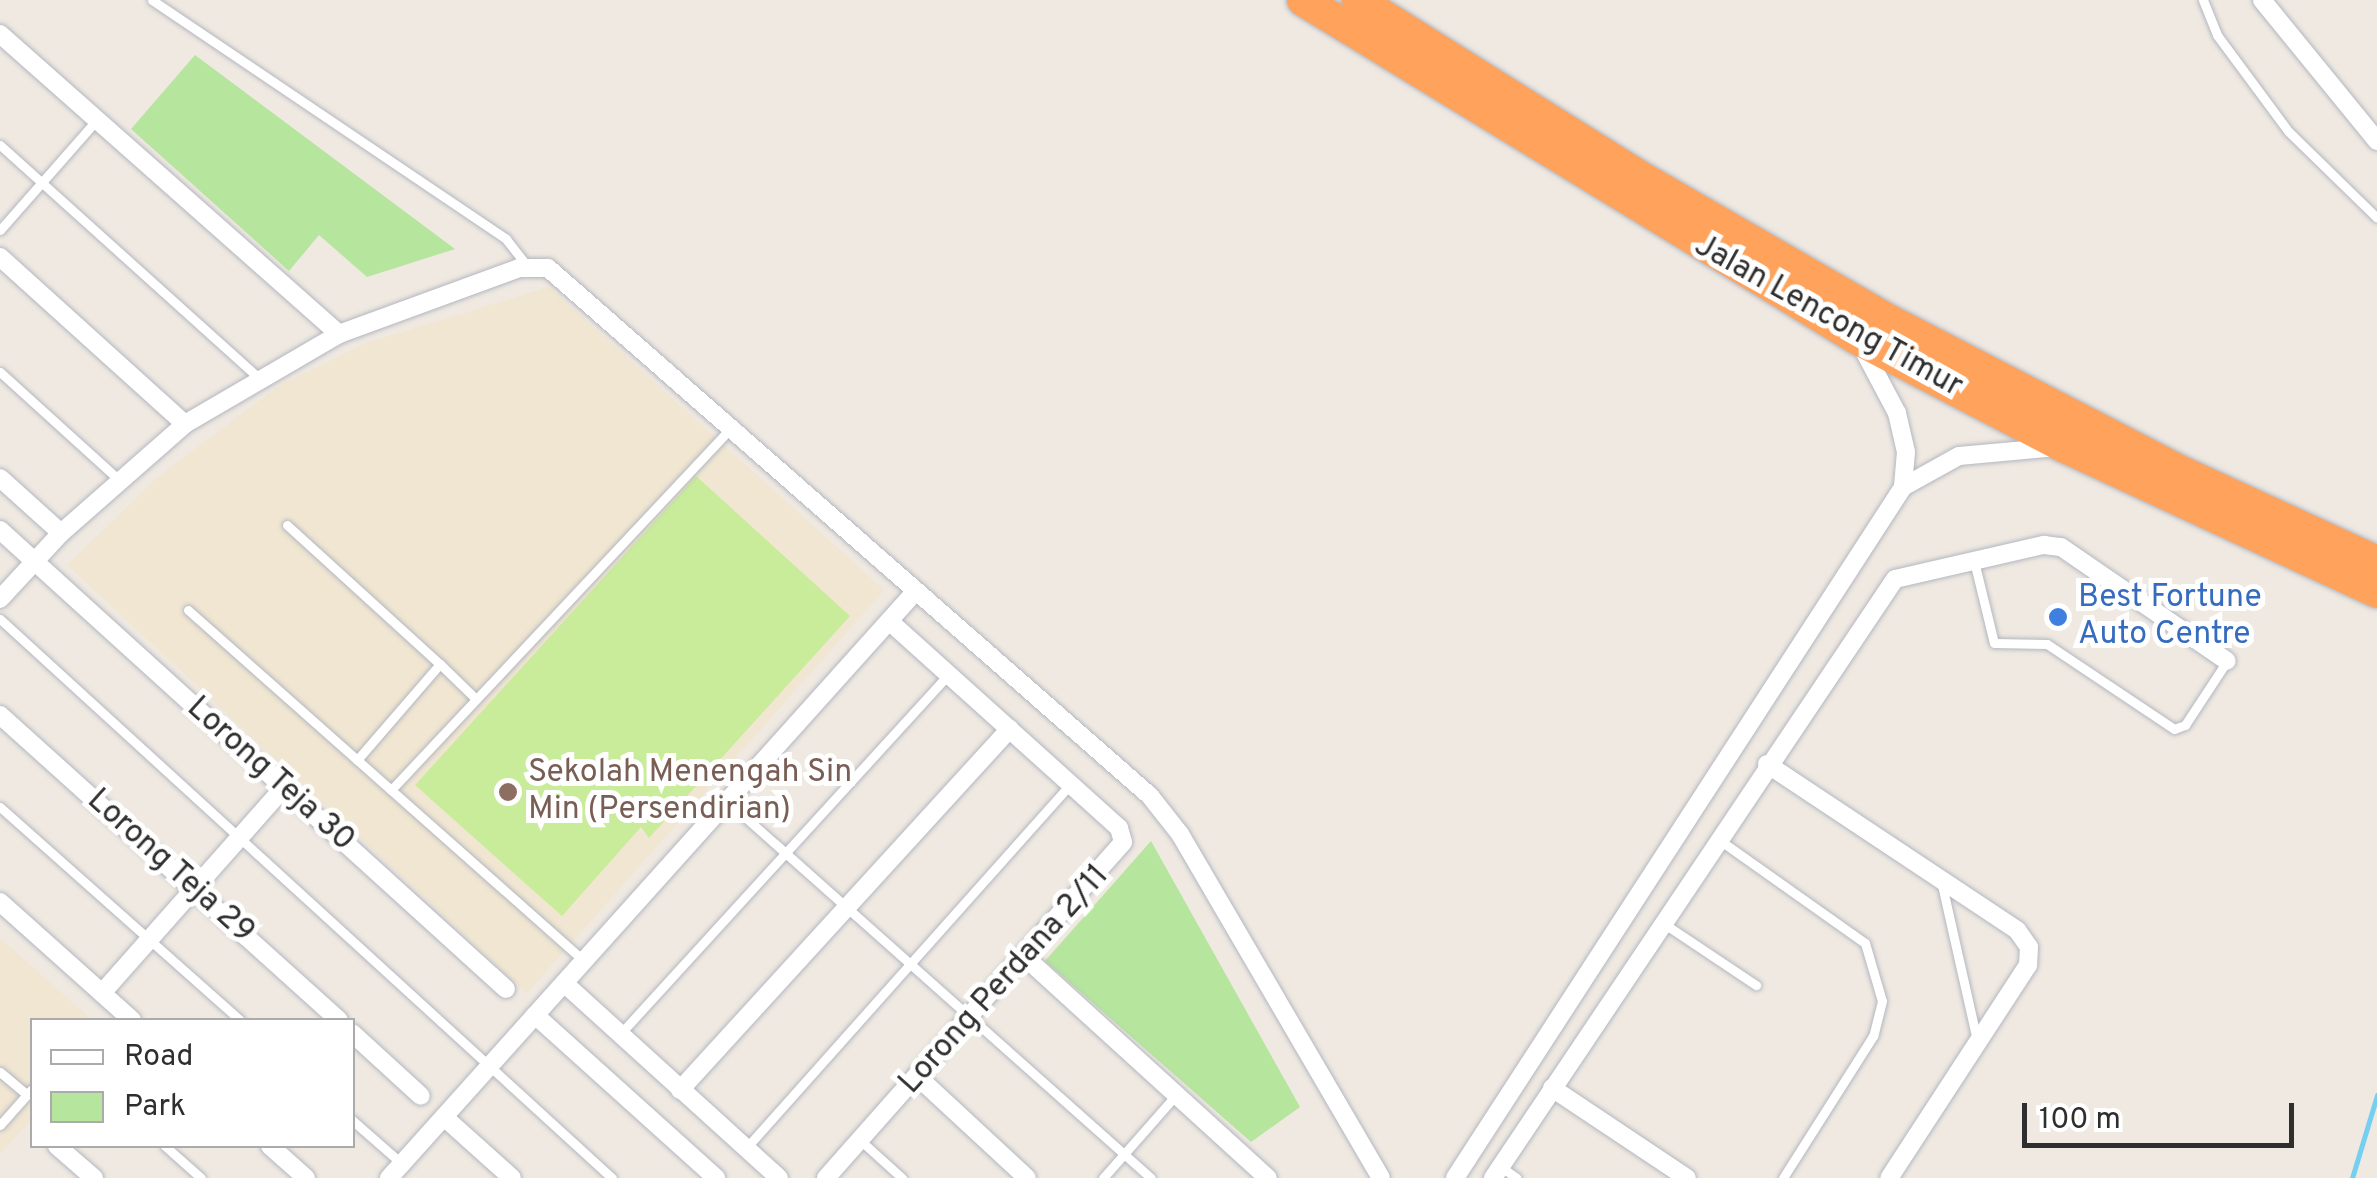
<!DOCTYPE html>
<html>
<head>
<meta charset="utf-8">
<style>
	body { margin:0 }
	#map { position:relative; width:2377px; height:1178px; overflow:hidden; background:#efe9e1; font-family:Overpass,sans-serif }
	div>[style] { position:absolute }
	.education>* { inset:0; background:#f0e6d1 }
	.green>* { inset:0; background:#b6e59e }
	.pitch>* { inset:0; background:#c9ec9a }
	.stream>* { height:5px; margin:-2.5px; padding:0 2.5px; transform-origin:2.5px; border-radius:2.5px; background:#75cff0 }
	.roads { filter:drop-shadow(0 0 2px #b4b7c1) drop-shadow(0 0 2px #b4b7c1) }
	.lane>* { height:9px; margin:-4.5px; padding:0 4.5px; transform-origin:4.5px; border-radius:4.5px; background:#fff }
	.street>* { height:18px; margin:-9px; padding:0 9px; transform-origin:9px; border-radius:9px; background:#fff }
	.highway>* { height:32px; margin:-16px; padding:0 16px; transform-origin:16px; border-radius:16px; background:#ffa35c }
	.dots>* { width:28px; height:28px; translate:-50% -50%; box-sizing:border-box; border:5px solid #fff; border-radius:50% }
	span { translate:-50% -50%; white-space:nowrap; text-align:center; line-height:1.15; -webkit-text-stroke:10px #fff; paint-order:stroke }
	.street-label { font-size:32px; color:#2e2e2e }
	.shop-label { font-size:32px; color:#366cbe }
	.left { translate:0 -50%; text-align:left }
	.education-label { font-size:32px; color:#785e54 }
	.legend { position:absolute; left:30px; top:1018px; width:325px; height:130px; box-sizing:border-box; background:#fff; border:2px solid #ababab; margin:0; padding:12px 18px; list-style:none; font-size:30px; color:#2e2e2e }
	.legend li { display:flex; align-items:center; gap:20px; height:50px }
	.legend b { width:50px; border:2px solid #ababab }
	.scale { position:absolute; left:2022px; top:1103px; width:272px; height:45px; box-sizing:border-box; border:5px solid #2e2e2e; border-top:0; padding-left:12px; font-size:30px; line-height:35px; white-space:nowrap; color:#2e2e2e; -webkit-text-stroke:8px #fff; paint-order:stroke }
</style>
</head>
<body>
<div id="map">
	<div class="education">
		<div style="clip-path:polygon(549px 287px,884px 590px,527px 993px,67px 565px,158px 477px,280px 385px,366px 343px)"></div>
		<div style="clip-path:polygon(0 938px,92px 1020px,32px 1020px,32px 1119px,0 1154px)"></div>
	</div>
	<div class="green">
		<div style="clip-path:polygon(195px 55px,455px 249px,367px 277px,319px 235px,289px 271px,131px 129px)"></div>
		<div style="clip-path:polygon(1151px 841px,1300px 1107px,1251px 1142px,1045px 961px)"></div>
	</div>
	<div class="pitch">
		<div style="clip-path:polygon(696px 476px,850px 616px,649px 838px,641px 827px,562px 916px,415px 785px)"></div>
	</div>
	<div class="stream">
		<div style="left:2352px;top:1178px;width:87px;rotate:-73.2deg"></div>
	</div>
	<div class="roads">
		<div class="lane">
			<div style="left:152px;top:0;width:427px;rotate:34deg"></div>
			<div style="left:506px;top:239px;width:34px;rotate:52deg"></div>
			<div style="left:2203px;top:0;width:38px;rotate:68deg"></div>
			<div style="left:2217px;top:35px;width:119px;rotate:53.5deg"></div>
			<div style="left:2288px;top:131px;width:124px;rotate:44.3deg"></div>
			<div style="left:0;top:145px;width:350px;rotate:42deg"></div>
			<div style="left:0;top:230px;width:144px;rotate:-48.7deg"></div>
			<div style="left:0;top:372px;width:161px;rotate:42.2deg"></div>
			<div style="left:287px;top:525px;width:207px;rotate:42.3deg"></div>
			<div style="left:1974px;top:561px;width:84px;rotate:76.3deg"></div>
			<div style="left:1994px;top:643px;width:53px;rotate:1.1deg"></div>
			<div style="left:2047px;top:644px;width:153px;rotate:33.8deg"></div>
			<div style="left:2174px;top:729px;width:12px;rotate:-20deg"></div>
			<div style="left:2185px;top:725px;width:77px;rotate:-56.7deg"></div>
			<div style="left:188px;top:610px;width:529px;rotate:41.55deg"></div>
			<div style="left:0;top:619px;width:829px;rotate:42.41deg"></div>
			<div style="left:357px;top:760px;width:127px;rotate:-49.2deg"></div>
			<div style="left:440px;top:664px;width:50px;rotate:44.2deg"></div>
			<div style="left:391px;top:790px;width:497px;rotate:-46.8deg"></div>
			<div style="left:727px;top:801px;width:567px;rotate:41.64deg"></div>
			<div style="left:0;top:807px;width:321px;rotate:41.6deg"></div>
			<div style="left:1718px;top:839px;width:180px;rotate:35.3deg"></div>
			<div style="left:1865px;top:943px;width:60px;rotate:73.7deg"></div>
			<div style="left:1882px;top:1001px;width:36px;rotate:104deg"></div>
			<div style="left:1873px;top:1036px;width:168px;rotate:122.4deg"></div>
			<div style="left:1942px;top:885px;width:159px;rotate:77.3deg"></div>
			<div style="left:1663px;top:923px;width:112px;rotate:33.7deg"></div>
			<div style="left:621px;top:1033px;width:485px;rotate:-47.6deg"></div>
			<div style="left:0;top:1072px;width:35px;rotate:40deg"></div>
			<div style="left:352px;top:1120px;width:67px;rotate:41.3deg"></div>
			<div style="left:0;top:1125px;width:48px;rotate:-48.4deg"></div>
			<div style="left:860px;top:1140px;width:57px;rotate:42.1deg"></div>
			<div style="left:165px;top:1146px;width:48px;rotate:41.6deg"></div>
			<div style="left:747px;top:1147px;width:486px;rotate:-48.3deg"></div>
			<div style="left:1501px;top:1167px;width:19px;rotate:35deg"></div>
			<div style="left:1103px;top:1178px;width:111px;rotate:-48.7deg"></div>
		</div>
		<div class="street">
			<div style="left:2262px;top:0;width:182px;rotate:50.8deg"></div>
			<div style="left:0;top:34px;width:453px;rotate:41.5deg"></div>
			<div style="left:0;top:257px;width:249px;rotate:42.1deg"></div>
			<div style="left:1862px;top:347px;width:75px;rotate:62.1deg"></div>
			<div style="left:1897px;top:413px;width:40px;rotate:77deg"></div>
			<div style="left:1906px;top:452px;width:35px;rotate:95deg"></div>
			<div style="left:0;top:478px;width:82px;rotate:42deg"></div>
			<div style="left:0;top:530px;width:683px;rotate:42.21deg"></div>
			<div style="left:0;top:599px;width:90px;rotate:-47.3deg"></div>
			<div style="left:61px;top:533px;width:165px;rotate:-41.3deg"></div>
			<div style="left:185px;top:424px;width:178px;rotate:-30.3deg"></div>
			<div style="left:339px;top:334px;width:192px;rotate:-20.1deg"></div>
			<div style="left:519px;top:268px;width:29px"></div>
			<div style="left:548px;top:268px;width:801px;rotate:41.25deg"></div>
			<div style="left:1150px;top:796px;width:48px;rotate:51.7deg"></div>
			<div style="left:1180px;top:834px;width:398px;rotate:59.7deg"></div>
			<div style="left:0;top:715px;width:456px;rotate:42deg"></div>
			<div style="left:1767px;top:764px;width:300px;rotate:33.6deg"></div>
			<div style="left:2017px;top:930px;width:21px;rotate:55deg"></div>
			<div style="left:2029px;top:947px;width:18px;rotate:93deg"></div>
			<div style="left:2028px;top:965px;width:254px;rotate:123.1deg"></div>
			<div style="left:0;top:902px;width:177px;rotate:41.8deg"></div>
			<div style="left:1026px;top:958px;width:327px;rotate:42.3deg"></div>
			<div style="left:564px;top:983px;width:290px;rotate:42.2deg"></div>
			<div style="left:102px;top:993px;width:275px;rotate:-48.5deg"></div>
			<div style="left:535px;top:1015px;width:244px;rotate:42deg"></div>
			<div style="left:352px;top:1033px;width:93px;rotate:42.4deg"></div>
			<div style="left:919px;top:1078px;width:147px;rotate:42.8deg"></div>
			<div style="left:1552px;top:1088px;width:162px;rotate:33.7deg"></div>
			<div style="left:680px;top:1090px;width:489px;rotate:-47.6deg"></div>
			<div style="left:444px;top:1117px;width:91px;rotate:41.9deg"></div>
			<div style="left:57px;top:1146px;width:49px;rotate:40.9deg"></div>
			<div style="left:270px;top:1146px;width:48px;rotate:41.6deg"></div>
			<div style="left:389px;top:1178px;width:787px;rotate:-48.09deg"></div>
			<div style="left:826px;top:1178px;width:448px;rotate:-48.5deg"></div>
			<div style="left:1123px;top:842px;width:15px;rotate:-106deg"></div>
			<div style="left:1119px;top:828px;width:309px;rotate:-138deg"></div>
			<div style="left:1455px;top:1178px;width:824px;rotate:-57.04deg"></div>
			<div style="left:1903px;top:487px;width:64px;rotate:-29deg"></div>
			<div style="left:1959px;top:456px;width:98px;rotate:-5.2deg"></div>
			<div style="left:1493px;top:1178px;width:721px;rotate:-56.13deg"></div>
			<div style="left:1895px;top:579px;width:153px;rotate:-12.9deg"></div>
			<div style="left:2044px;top:545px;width:17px;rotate:7deg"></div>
			<div style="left:2061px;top:547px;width:201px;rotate:34.5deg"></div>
		</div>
		<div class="highway">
			<div style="left:1303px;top:0;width:650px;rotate:31.42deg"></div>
			<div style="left:1858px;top:339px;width:231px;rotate:27.6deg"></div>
			<div style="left:2063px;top:446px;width:346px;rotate:24.9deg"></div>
			<div style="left:1358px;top:0;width:329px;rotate:32.1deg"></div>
			<div style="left:1637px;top:175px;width:294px;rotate:30deg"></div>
			<div style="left:1892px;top:322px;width:319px;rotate:27.4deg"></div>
			<div style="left:2175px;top:469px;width:222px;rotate:24.7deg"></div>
		</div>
	</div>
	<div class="dots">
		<div style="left:2058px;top:617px;background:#3f7fe0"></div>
		<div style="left:508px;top:792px;background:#8d6e63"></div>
	</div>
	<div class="street-label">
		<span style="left:1828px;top:317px;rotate:29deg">Jalan Lencong Timur</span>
		<span style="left:270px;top:775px;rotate:42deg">Lorong Teja 30</span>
		<span style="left:170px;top:867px;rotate:42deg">Lorong Teja 29</span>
		<span style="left:1005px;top:980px;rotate:-48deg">Lorong Perdana 2/11</span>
	</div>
	<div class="shop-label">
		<span class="left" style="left:2078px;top:617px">Best Fortune<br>Auto Centre</span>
	</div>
	<div class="education-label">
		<span class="left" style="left:528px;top:792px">Sekolah Menengah Sin<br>Min (Persendirian)</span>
	</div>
	<ul class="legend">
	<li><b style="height:12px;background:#fff"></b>Road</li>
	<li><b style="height:28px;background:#b6e59e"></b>Park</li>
	</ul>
	<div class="scale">100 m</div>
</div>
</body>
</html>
